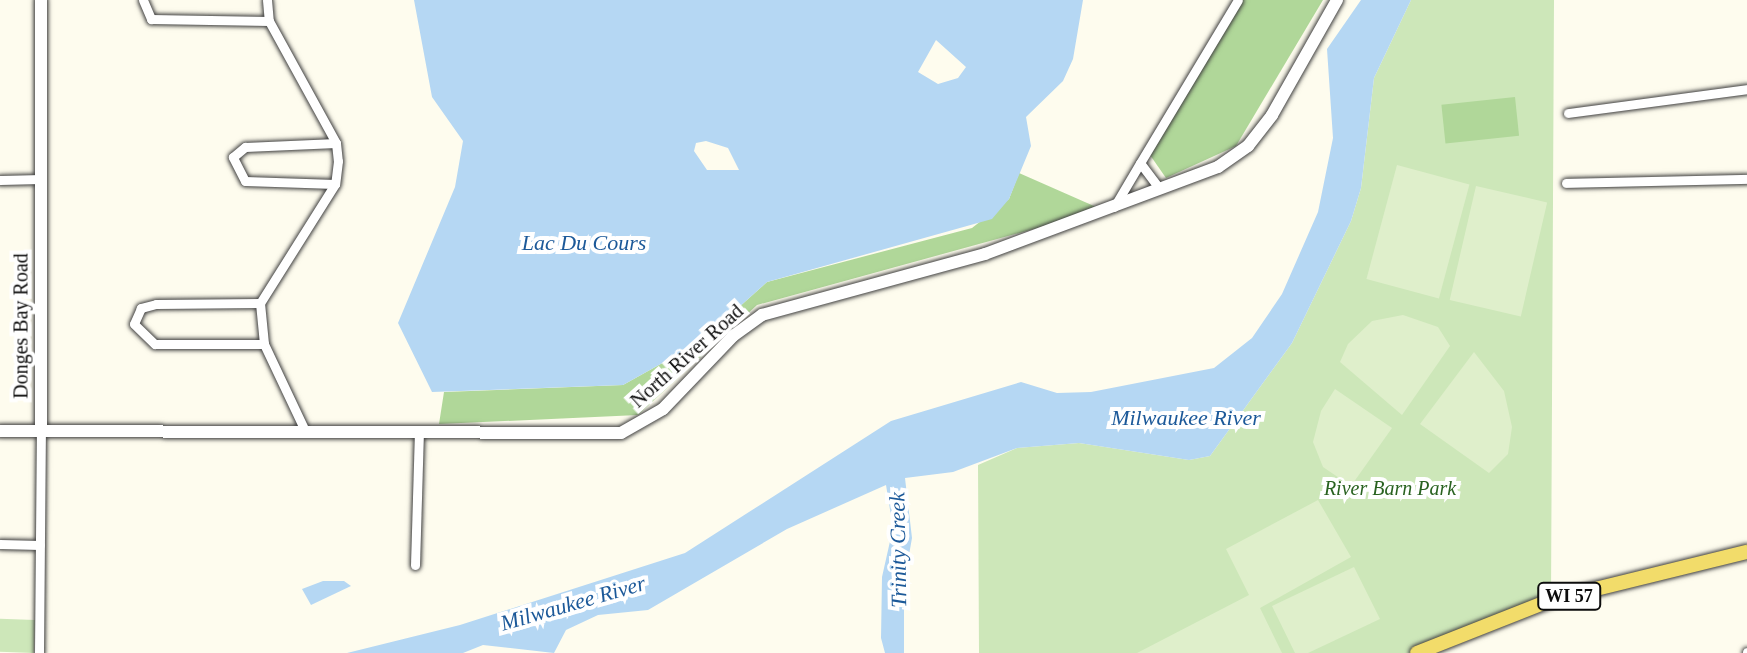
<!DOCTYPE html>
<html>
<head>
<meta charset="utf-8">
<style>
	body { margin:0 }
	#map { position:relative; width:1747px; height:653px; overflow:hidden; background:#fefcee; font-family:Georgia,serif }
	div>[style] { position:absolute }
	.green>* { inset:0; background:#cde7b9; transform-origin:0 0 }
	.forest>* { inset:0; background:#b0d799; transform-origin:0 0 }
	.pitch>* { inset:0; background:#dfefcb; transform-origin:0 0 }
	.water>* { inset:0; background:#b5d7f3 }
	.roads { filter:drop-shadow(0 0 2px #404040) drop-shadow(0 0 2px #404040) }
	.minor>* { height:9px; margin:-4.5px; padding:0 4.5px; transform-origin:4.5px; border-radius:4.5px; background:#fff }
	.tertiary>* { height:12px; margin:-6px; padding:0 6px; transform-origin:6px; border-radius:6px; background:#fff }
	.primary>* { height:14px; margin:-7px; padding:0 7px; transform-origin:7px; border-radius:7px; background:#f2dc6a }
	span { translate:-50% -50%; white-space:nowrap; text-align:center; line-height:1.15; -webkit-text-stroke:8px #fff; paint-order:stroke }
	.shield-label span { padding:2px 6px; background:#fff; border:2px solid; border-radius:6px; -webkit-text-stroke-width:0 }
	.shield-label { font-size:18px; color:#0d0d0d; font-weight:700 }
	.street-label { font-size:20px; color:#0d0d0d }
	.park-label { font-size:20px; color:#296220; font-style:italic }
	.water-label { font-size:22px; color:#1c5999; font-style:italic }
</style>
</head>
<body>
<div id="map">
	<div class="green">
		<div style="clip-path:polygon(1411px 0,1554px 0,1551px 600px,1417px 653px,979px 653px,978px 465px,1017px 448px,1079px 443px,1189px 460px,1210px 456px,1292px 343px,1351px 221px,1361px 188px,1374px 78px)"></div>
		<div style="left:35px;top:620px;width:33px;height:35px;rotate:92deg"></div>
	</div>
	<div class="forest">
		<div style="clip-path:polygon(1242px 0,1323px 0,1236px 146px,1166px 178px,1150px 155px)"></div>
		<div style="left:1515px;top:97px;width:39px;height:74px;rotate:84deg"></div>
		<div style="clip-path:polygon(1019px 173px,1103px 210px,757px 305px,638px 415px,439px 424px,444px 392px,623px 385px,700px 342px,767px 282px,972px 228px,1009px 199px)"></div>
	</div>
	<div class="pitch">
		<div style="left:1397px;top:165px;width:75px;height:118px;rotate:15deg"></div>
		<div style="left:1476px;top:186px;width:73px;height:117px;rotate:13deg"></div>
		<div style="clip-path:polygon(1403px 315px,1438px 327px,1450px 346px,1402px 415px,1340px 362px,1348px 344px,1372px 321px)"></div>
		<div style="clip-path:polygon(1474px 352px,1504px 391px,1512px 427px,1508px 454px,1489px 473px,1420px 424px)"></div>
		<div style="clip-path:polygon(1335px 389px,1392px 428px,1351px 486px,1323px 467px,1313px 442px,1321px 411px)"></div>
		<div style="clip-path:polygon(1318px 500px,1351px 557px,1260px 608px,1282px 653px,1137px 653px,1249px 595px,1226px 549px)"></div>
		<div style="clip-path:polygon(1354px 567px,1380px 619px,1308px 653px,1295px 653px,1272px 606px)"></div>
	</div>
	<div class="water">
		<div style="clip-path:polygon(evenodd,414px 0,1083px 0,1073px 59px,1063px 81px,1026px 117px,1031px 146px,1009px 199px,992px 219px,767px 282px,700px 342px,623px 385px,432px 392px,398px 323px,455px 187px,463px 141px,432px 97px,414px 0,936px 40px,966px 67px,958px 78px,938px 84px,918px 72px,936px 40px,414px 0,706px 141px,728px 148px,739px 170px,707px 170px,694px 151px,696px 143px,706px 141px)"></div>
		<div style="clip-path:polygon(1361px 0,1411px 0,1374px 78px,1361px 188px,1351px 221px,1292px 343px,1210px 456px,1189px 460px,1079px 443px,1017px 448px,953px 472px,905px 478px,912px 538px,904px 583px,904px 653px,885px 653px,881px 638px,882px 577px,893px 528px,886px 485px,787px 529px,648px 610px,598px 615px,566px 630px,554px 653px,483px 645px,463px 653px,347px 653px,460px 625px,685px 553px,891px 421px,1021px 382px,1057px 393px,1091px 392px,1214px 368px,1252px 338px,1282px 294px,1318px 212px,1333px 138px,1327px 49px)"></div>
		<div style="clip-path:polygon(323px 581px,344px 581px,351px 586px,311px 605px,302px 589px)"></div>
	</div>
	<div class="roads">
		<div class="minor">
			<div style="left:143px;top:0;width:21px;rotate:67deg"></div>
			<div style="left:151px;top:19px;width:118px;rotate:1deg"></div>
			<div style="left:267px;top:0;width:21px;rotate:85deg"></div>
			<div style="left:269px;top:21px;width:139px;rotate:61.2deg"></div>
			<div style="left:336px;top:143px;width:18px;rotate:84deg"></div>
			<div style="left:338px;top:161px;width:23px;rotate:97deg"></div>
			<div style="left:335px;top:184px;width:141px;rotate:122.2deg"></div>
			<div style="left:260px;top:303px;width:41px;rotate:84.4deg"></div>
			<div style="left:264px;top:344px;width:98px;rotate:64.7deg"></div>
			<div style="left:1568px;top:113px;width:181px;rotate:-7.6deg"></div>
			<div style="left:0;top:180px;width:41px;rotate:-1.4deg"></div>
			<div style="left:1566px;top:183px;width:181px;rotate:-1.3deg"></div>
			<div style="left:335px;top:184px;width:90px;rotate:-178.1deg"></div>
			<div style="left:245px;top:181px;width:27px;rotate:-117deg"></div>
			<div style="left:233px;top:157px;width:16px;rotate:-40deg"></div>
			<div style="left:245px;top:147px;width:91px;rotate:-2.5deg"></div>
			<div style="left:1159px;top:188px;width:31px;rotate:-127deg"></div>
			<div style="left:1140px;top:163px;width:190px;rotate:-59deg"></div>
			<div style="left:1114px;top:207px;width:51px;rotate:-59.4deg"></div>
			<div style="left:260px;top:303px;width:104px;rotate:179.4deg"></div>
			<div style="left:156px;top:304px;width:16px;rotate:165deg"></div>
			<div style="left:141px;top:308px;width:17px;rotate:114deg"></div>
			<div style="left:134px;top:324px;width:29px;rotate:44deg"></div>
			<div style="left:155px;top:344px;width:109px"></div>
			<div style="left:0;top:544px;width:40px;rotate:1.4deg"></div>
			<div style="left:415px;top:565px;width:132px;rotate:-88.3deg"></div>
			<div style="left:39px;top:653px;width:221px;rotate:-89.5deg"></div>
			<div style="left:1747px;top:653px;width:1px;rotate:-90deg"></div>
		</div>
		<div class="tertiary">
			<div style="left:41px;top:0;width:432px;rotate:90deg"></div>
			<div style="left:0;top:431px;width:621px;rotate:0.18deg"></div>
			<div style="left:621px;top:433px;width:48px;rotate:-29.7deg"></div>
			<div style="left:663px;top:409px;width:101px;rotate:-46.2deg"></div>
			<div style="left:733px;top:336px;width:36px;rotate:-36deg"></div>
			<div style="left:762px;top:315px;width:231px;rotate:-15.3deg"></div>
			<div style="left:985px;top:254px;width:249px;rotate:-20.5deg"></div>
			<div style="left:1218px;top:167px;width:37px;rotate:-35deg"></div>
			<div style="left:1248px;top:146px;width:39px;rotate:-52deg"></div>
			<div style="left:1272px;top:115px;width:132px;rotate:-60.5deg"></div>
		</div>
		<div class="primary">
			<div style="left:1417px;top:653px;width:144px;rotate:-21.6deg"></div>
			<div style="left:1551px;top:600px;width:202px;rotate:-13.8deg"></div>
		</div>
	</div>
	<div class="shield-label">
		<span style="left:1569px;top:596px">WI 57</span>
	</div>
	<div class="street-label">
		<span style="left:21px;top:326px;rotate:-90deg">Donges Bay Road</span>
		<span style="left:687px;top:356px;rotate:-42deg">North River Road</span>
	</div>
	<div class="park-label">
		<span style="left:1390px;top:488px">River Barn Park</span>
	</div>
	<div class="water-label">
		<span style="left:584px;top:243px">Lac Du Cours</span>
		<span style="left:1186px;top:418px">Milwaukee River</span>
		<span style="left:898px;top:550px;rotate:-91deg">Trinity Creek</span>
		<span style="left:573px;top:603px;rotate:-16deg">Milwaukee River</span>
	</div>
</div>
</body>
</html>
